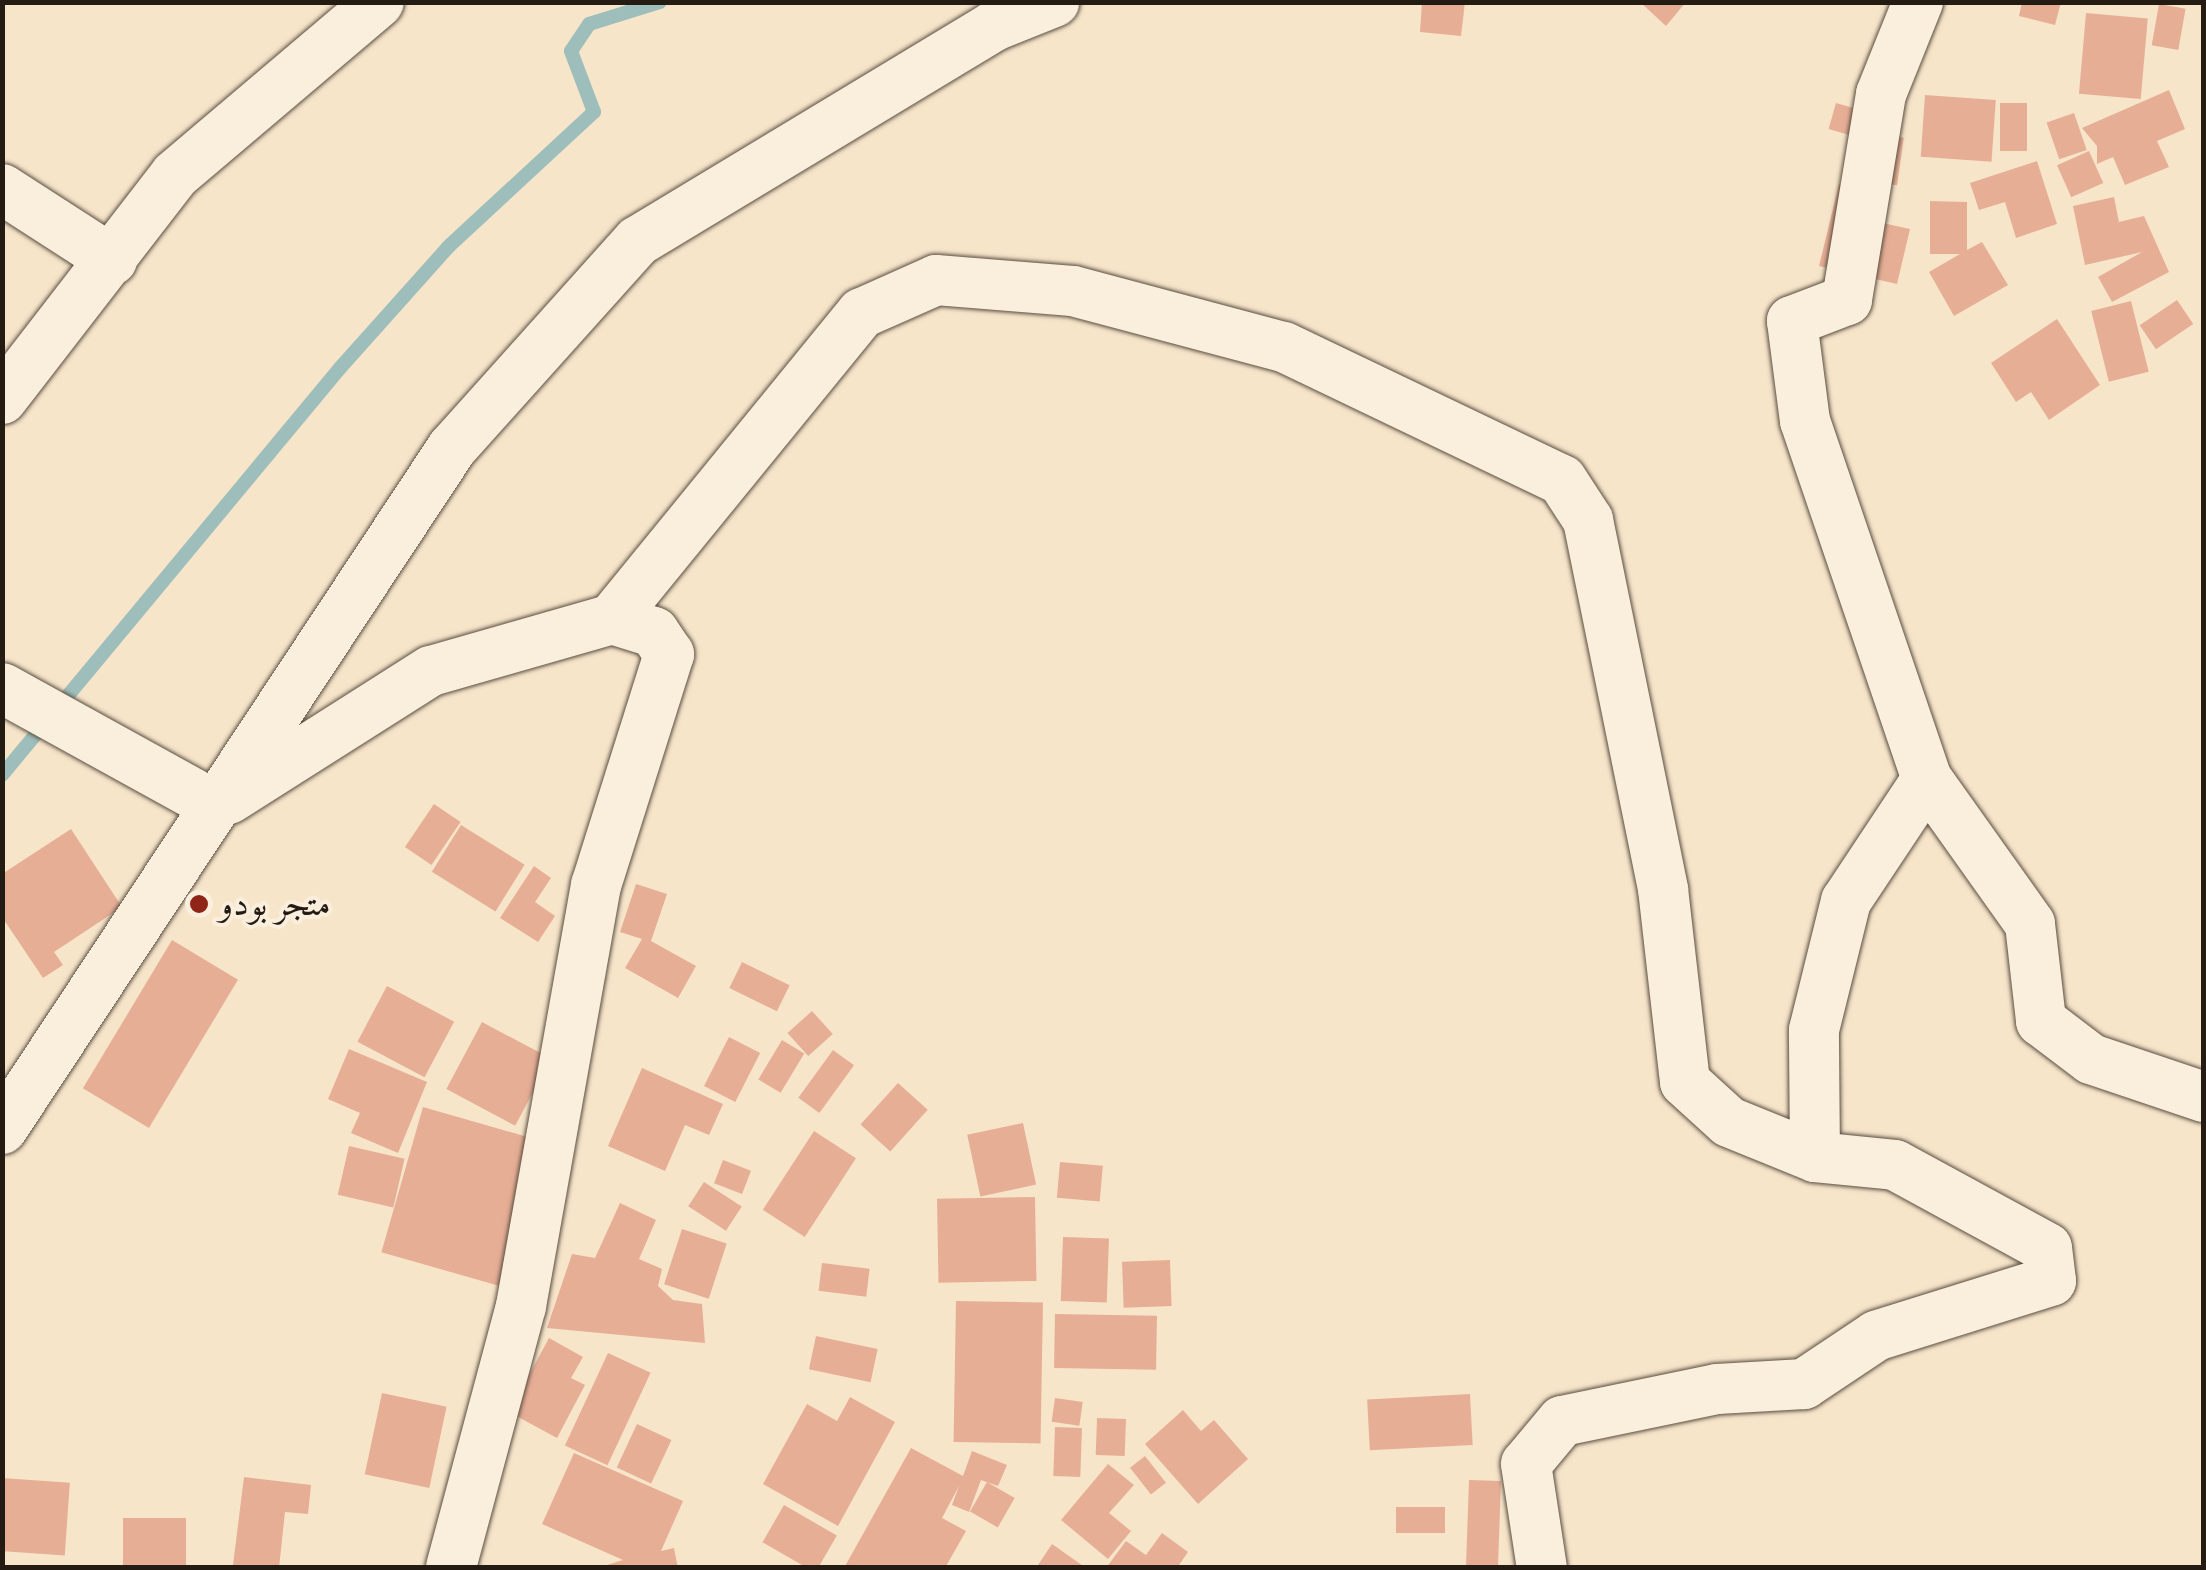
<!DOCTYPE html>
<html>
<head>
<meta charset="utf-8">
<style>
	body { margin:0 }
	#map { position:relative; width:2206px; height:1570px; overflow:hidden; background:#f7e5ca; font-family:"IM FELL Great Primer",Amiri,serif }
	div>[style] { position:absolute }
	.stream>* { height:14px; margin:-7px; padding:0 7px; transform-origin:7px; border-radius:7px; background:#9ebebb }
	.building>* { inset:0; background:#e7ae96; transform-origin:0 0 }
	.roads { filter:drop-shadow(0 0 2px #594e40) drop-shadow(0 0 2px #594e40) }
	.minor>* { height:50px; margin:-25px; padding:0 25px; transform-origin:25px; border-radius:25px; background:#faeedd }
	.dots>* { width:28px; height:28px; translate:-50% -50%; box-sizing:border-box; border:5px solid #faeedd; border-radius:50% }
	span { translate:-50% -50%; white-space:nowrap; text-align:center; line-height:1.15; -webkit-text-stroke:8px #faeedd; paint-order:stroke }
	.poi-label { font-size:35px; color:#241c12 }
	.left { translate:0 -50%; text-align:left }
	.frame { position:absolute; inset:0; border:5px solid #241c12; pointer-events:none }
</style>
</head>
<body>
<div id="map">
	<div class="stream">
		<div style="left:2px;top:775px;width:529px;rotate:-50.29deg"></div>
		<div style="left:340px;top:368px;width:162px;rotate:-48.2deg"></div>
		<div style="left:448px;top:247px;width:199px;rotate:-42.8deg"></div>
		<div style="left:594px;top:112px;width:65px;rotate:-110.7deg"></div>
		<div style="left:571px;top:51px;width:32px;rotate:-56deg"></div>
		<div style="left:589px;top:24px;width:74px;rotate:-17.2deg"></div>
	</div>
	<div class="building">
		<div style="clip-path:polygon(1422px 2px,1465px 2px,1461px 36px,1420px 32px)"></div>
		<div style="clip-path:polygon(1640px 2px,1686px 2px,1666px 26px)"></div>
		<div style="clip-path:polygon(2022px 2px,2061px 2px,2055px 25px,2019px 16px)"></div>
		<div style="left:2159px;top:4px;width:27px;height:42px;rotate:10deg"></div>
		<div style="left:2086px;top:13px;width:62px;height:81px;rotate:5deg"></div>
		<div style="clip-path:polygon(2169px 90px,2185px 129px,2157px 141px,2169px 167px,2125px 185px,2113px 157px,2097px 164px,2097px 146px,2082px 128px)"></div>
		<div style="left:1925px;top:95px;width:71px;height:62px;rotate:4deg"></div>
		<div style="left:1836px;top:103px;width:29px;height:27px;rotate:16deg"></div>
		<div style="left:2000px;top:103px;width:27px;height:48px"></div>
		<div style="left:2074px;top:113px;width:39px;height:29px;rotate:71deg"></div>
		<div style="left:1877px;top:134px;width:27px;height:48px;rotate:8deg"></div>
		<div style="left:2089px;top:151px;width:35px;height:35px;rotate:66deg"></div>
		<div style="clip-path:polygon(2037px 161px,2057px 224px,2016px 238px,2005px 202px,1979px 210px,1970px 183px)"></div>
		<div style="clip-path:polygon(1839px 184px,1879px 193px,1873px 221px,1910px 229px,1897px 284px,1819px 266px)"></div>
		<div style="clip-path:polygon(2114px 197px,2119px 222px,2144px 216px,2169px 272px,2112px 302px,2098px 277px,2142px 252px,2085px 265px,2073px 206px)"></div>
		<div style="clip-path:polygon(1930px 201px,1967px 202px,1967px 250px,1982px 242px,2008px 285px,1954px 316px,1929px 272px,1960px 254px,1930px 254px)"></div>
		<div style="left:2177px;top:300px;width:29px;height:45px;rotate:56deg"></div>
		<div style="left:2131px;top:301px;width:73px;height:41px;rotate:76deg"></div>
		<div style="clip-path:polygon(2057px 319px,2100px 385px,2049px 420px,2031px 392px,2016px 402px,1991px 363px)"></div>
		<div style="left:434px;top:804px;width:32px;height:52px;rotate:34deg"></div>
		<div style="left:461px;top:825px;width:75px;height:55px;rotate:32deg"></div>
		<div style="clip-path:polygon(71px 829px,122px 907px,54px 952px,63px 965px,43px 978px,2px 917px,2px 874px)"></div>
		<div style="clip-path:polygon(534px 866px,551px 878px,535px 902px,555px 916px,538px 942px,500px 918px)"></div>
		<div style="clip-path:polygon(636px 884px,667px 894px,651px 941px,696px 966px,678px 998px,625px 968px,642px 939px,620px 932px)"></div>
		<div style="left:172px;top:940px;width:77px;height:173px;rotate:31deg"></div>
		<div style="left:742px;top:962px;width:53px;height:29px;rotate:26deg"></div>
		<div style="left:387px;top:986px;width:76px;height:63px;rotate:28deg"></div>
		<div style="left:812px;top:1011px;width:31px;height:33px;rotate:48deg"></div>
		<div style="left:482px;top:1022px;width:78px;height:76px;rotate:28deg"></div>
		<div style="left:729px;top:1037px;width:35px;height:55px;rotate:27deg"></div>
		<div style="left:782px;top:1040px;width:26px;height:46px;rotate:31deg"></div>
		<div style="clip-path:polygon(349px 1049px,427px 1082px,398px 1153px,351px 1133px,360px 1113px,328px 1099px)"></div>
		<div style="left:833px;top:1050px;width:26px;height:59px;rotate:36deg"></div>
		<div style="clip-path:polygon(642px 1068px,723px 1104px,709px 1135px,685px 1125px,665px 1171px,608px 1146px)"></div>
		<div style="left:898px;top:1083px;width:40px;height:56px;rotate:42deg"></div>
		<div style="left:423px;top:1107px;width:122px;height:151px;rotate:16deg"></div>
		<div style="left:1023px;top:1123px;width:63px;height:57px;rotate:78deg"></div>
		<div style="left:814px;top:1131px;width:50px;height:94px;rotate:33deg"></div>
		<div style="left:349px;top:1146px;width:57px;height:50px;rotate:13deg"></div>
		<div style="left:723px;top:1160px;width:30px;height:25px;rotate:21deg"></div>
		<div style="left:1060px;top:1162px;width:43px;height:36px;rotate:5deg"></div>
		<div style="left:704px;top:1182px;width:45px;height:29px;rotate:33deg"></div>
		<div style="left:1035px;top:1197px;width:84px;height:98px;rotate:89deg"></div>
		<div style="clip-path:polygon(620px 1203px,656px 1220px,639px 1259px,662px 1269px,658px 1286px,673px 1300px,702px 1304px,705px 1343px,547px 1328px,572px 1254px,595px 1258px)"></div>
		<div style="left:682px;top:1229px;width:47px;height:58px;rotate:18deg"></div>
		<div style="left:1063px;top:1237px;width:46px;height:64px;rotate:2deg"></div>
		<div style="left:1170px;top:1260px;width:46px;height:48px;rotate:88deg"></div>
		<div style="left:822px;top:1263px;width:48px;height:28px;rotate:7deg"></div>
		<div style="left:956px;top:1301px;width:87px;height:141px;rotate:1deg"></div>
		<div style="left:1055px;top:1314px;width:102px;height:54px;rotate:1deg"></div>
		<div style="left:816px;top:1336px;width:63px;height:34px;rotate:12deg"></div>
		<div style="clip-path:polygon(549px 1338px,583px 1357px,571px 1378px,585px 1385px,557px 1438px,509px 1412px)"></div>
		<div style="left:608px;top:1353px;width:47px;height:102px;rotate:25deg"></div>
		<div style="left:382px;top:1393px;width:66px;height:83px;rotate:12deg"></div>
		<div style="left:1470px;top:1394px;width:51px;height:103px;rotate:87deg"></div>
		<div style="clip-path:polygon(850px 1397px,895px 1422px,838px 1526px,763px 1484px,807px 1404px,837px 1421px)"></div>
		<div style="left:1055px;top:1398px;width:28px;height:24px;rotate:8deg"></div>
		<div style="clip-path:polygon(1183px 1410px,1201px 1431px,1214px 1420px,1248px 1459px,1198px 1504px,1145px 1444px)"></div>
		<div style="left:1097px;top:1418px;width:29px;height:37px;rotate:2deg"></div>
		<div style="left:637px;top:1424px;width:38px;height:48px;rotate:25deg"></div>
		<div style="left:1055px;top:1427px;width:27px;height:49px;rotate:2deg"></div>
		<div style="clip-path:polygon(911px 1448px,963px 1476px,972px 1451px,1007px 1465px,998px 1486px,981px 1480px,969px 1512px,952px 1505px,959px 1486px,942px 1518px,966px 1531px,945px 1568px,844px 1568px)"></div>
		<div style="clip-path:polygon(574px 1453px,683px 1501px,661px 1551px,674px 1548px,678px 1568px,597px 1568px,623px 1560px,542px 1524px)"></div>
		<div style="left:1145px;top:1456px;width:34px;height:19px;rotate:52deg"></div>
		<div style="clip-path:polygon(1108px 1464px,1134px 1485px,1109px 1513px,1131px 1531px,1108px 1559px,1061px 1520px)"></div>
		<div style="clip-path:polygon(244px 1477px,311px 1485px,308px 1514px,285px 1512px,279px 1568px,233px 1565px)"></div>
		<div style="left:2px;top:1478px;width:68px;height:73px;rotate:4deg"></div>
		<div style="left:1469px;top:1480px;width:32px;height:86px;rotate:2deg"></div>
		<div style="left:987px;top:1482px;width:32px;height:34px;rotate:30deg"></div>
		<div style="left:784px;top:1505px;width:61px;height:43px;rotate:30deg"></div>
		<div style="left:1396px;top:1507px;width:49px;height:26px"></div>
		<div style="left:123px;top:1518px;width:63px;height:50px"></div>
		<div style="clip-path:polygon(1162px 1533px,1188px 1552px,1177px 1568px,1106px 1568px,1126px 1541px,1146px 1555px)"></div>
		<div style="clip-path:polygon(1052px 1544px,1086px 1568px,1036px 1568px)"></div>
	</div>
	<div class="roads">
		<div class="minor">
			<div style="left:1918px;top:2px;width:99px;rotate:111.9deg"></div>
			<div style="left:1881px;top:94px;width:209px;rotate:99.4deg"></div>
			<div style="left:1847px;top:300px;width:59px;rotate:159.1deg"></div>
			<div style="left:1792px;top:321px;width:101px;rotate:82.6deg"></div>
			<div style="left:1805px;top:421px;width:378px;rotate:71.2deg"></div>
			<div style="left:1927px;top:779px;width:178px;rotate:54.6deg"></div>
			<div style="left:2030px;top:924px;width:98px;rotate:83.5deg"></div>
			<div style="left:2041px;top:1021px;width:63px;rotate:37.2deg"></div>
			<div style="left:2091px;top:1059px;width:119px;rotate:18.6deg"></div>
			<div style="left:2px;top:189px;width:131px;rotate:32.8deg"></div>
			<div style="left:2px;top:399px;width:283px;rotate:-52.3deg"></div>
			<div style="left:175px;top:175px;width:267px;rotate:-40.3deg"></div>
			<div style="left:612px;top:619px;width:395px;rotate:-50.8deg"></div>
			<div style="left:862px;top:313px;width:81px;rotate:-24deg"></div>
			<div style="left:936px;top:280px;width:137px;rotate:4.6deg"></div>
			<div style="left:1073px;top:291px;width:218px;rotate:14.9deg"></div>
			<div style="left:1284px;top:347px;width:308px;rotate:25.6deg"></div>
			<div style="left:1562px;top:480px;width:48px;rotate:57deg"></div>
			<div style="left:1588px;top:520px;width:377px;rotate:78.5deg"></div>
			<div style="left:1663px;top:889px;width:194px;rotate:83.5deg"></div>
			<div style="left:1685px;top:1082px;width:59px;rotate:42.3deg"></div>
			<div style="left:1729px;top:1122px;width:93px;rotate:22.1deg"></div>
			<div style="left:1815px;top:1157px;width:80px;rotate:5.7deg"></div>
			<div style="left:1895px;top:1165px;width:173px;rotate:28.6deg"></div>
			<div style="left:2047px;top:1248px;width:33px;rotate:83deg"></div>
			<div style="left:2051px;top:1281px;width:183px;rotate:162.6deg"></div>
			<div style="left:1876px;top:1336px;width:87px;rotate:146.3deg"></div>
			<div style="left:1804px;top:1384px;width:87px;rotate:176.7deg"></div>
			<div style="left:1717px;top:1389px;width:158px;rotate:168.3deg"></div>
			<div style="left:1562px;top:1421px;width:56px;rotate:129.9deg"></div>
			<div style="left:1526px;top:1464px;width:105px;rotate:81.3deg"></div>
			<div style="left:2px;top:688px;width:244px;rotate:28.9deg"></div>
			<div style="left:229px;top:799px;width:239px;rotate:-32.4deg"></div>
			<div style="left:431px;top:671px;width:188px;rotate:-16deg"></div>
			<div style="left:612px;top:619px;width:44px;rotate:17.2deg"></div>
			<div style="left:654px;top:632px;width:27px;rotate:56deg"></div>
			<div style="left:669px;top:654px;width:242px;rotate:107.5deg"></div>
			<div style="left:596px;top:885px;width:428px;rotate:100.1deg"></div>
			<div style="left:521px;top:1306px;width:271px;rotate:105deg"></div>
			<div style="left:2px;top:1129px;width:816px;rotate:-56.54deg"></div>
			<div style="left:452px;top:448px;width:278px;rotate:-48.1deg"></div>
			<div style="left:638px;top:241px;width:416px;rotate:-31.1deg"></div>
			<div style="left:994px;top:26px;width:65px;rotate:-21.8deg"></div>
			<div style="left:1815px;top:1157px;width:127px;rotate:-90.5deg"></div>
			<div style="left:1814px;top:1030px;width:133px;rotate:-76.1deg"></div>
			<div style="left:1846px;top:901px;width:146px;rotate:-56.4deg"></div>
		</div>
	</div>
	<div class="dots">
		<div style="left:199px;top:904px;background:#8f2418"></div>
	</div>
	<div class="poi-label">
		<span class="left" style="left:219px;top:904px">متجر بودو</span>
	</div>
	<div class="frame"></div>
</div>
</body>
</html>
